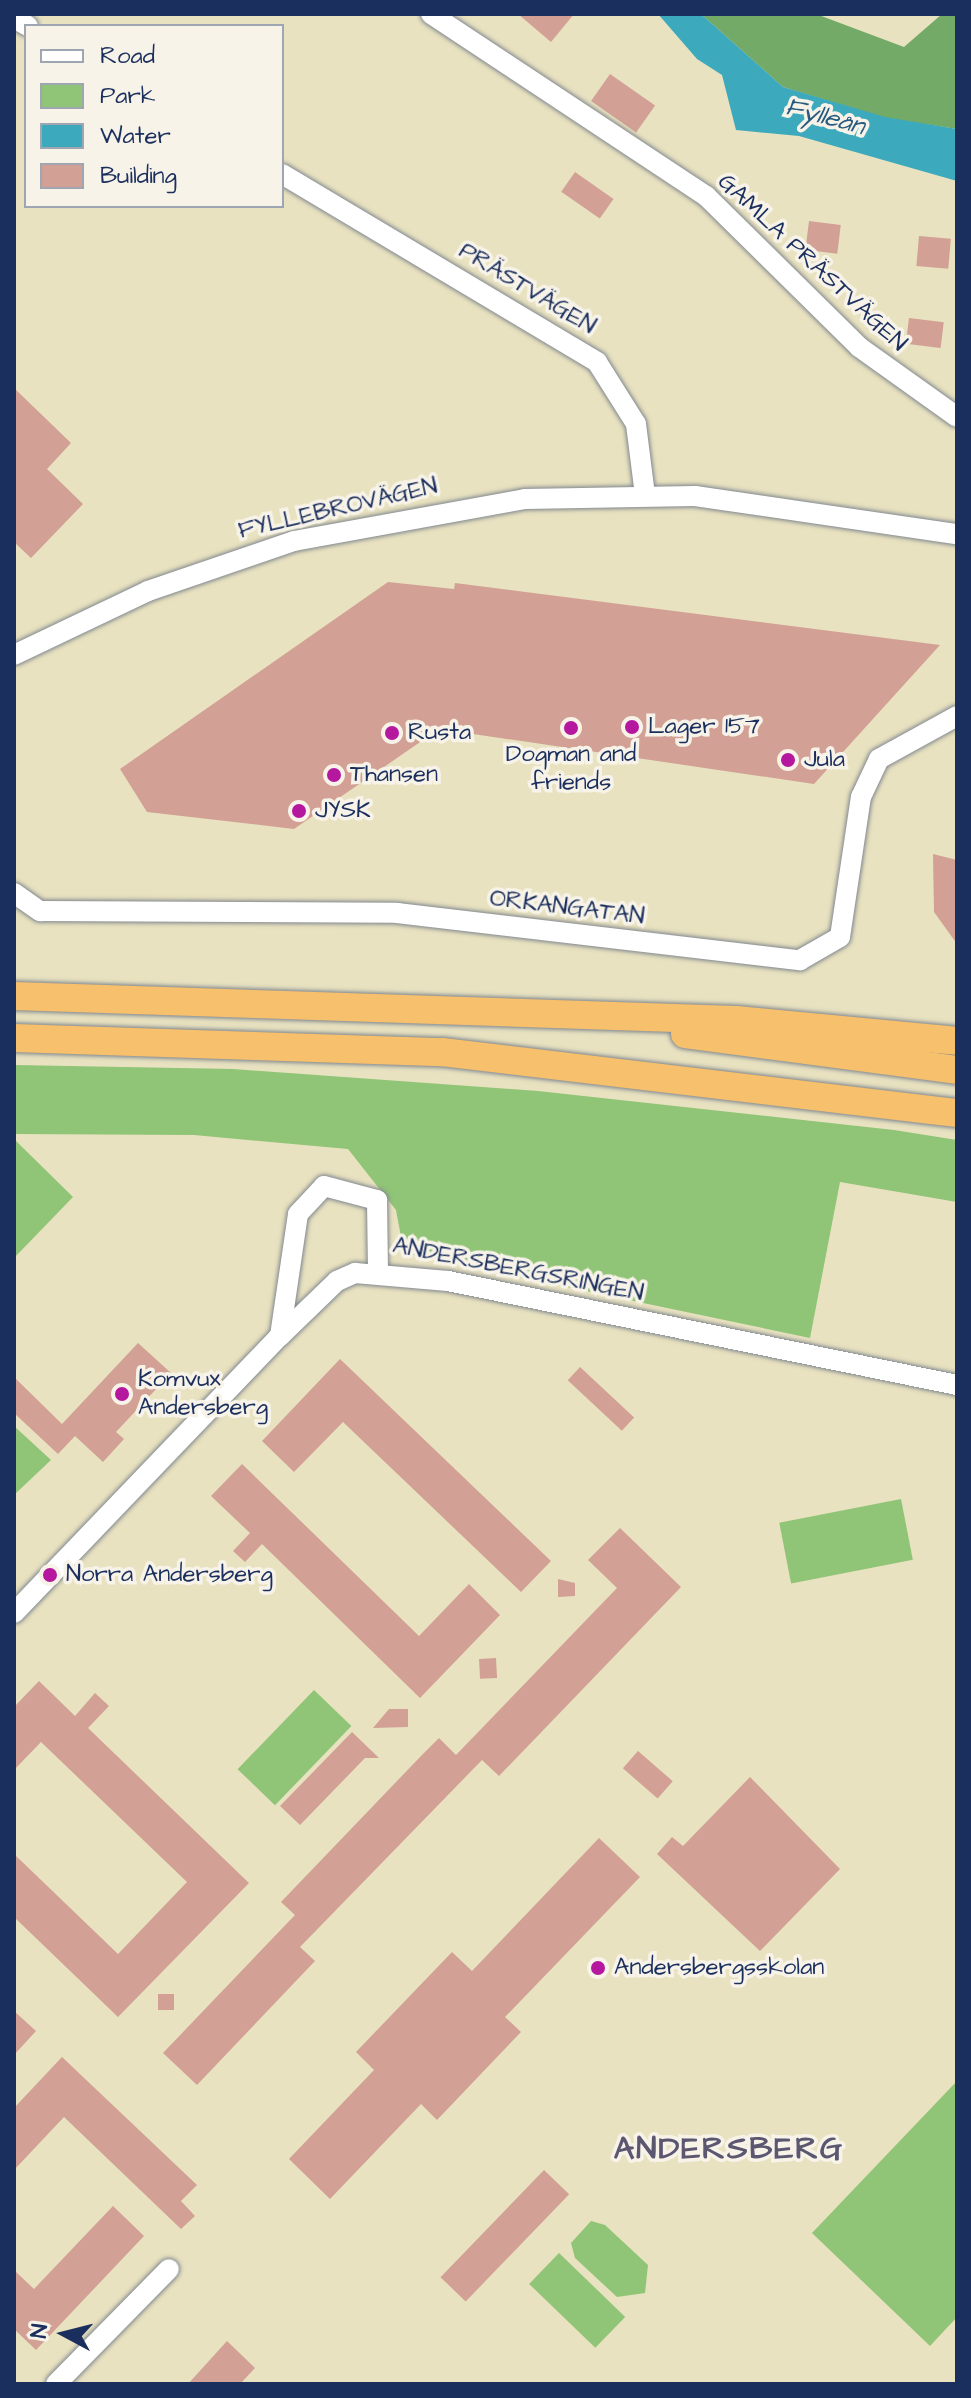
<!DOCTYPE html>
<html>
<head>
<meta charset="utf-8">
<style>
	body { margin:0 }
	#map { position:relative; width:971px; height:2398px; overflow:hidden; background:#e8e2c0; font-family:"Architects Daughter",sans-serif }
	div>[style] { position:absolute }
	.green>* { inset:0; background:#90c476; transform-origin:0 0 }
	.forest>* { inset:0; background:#74aa67 }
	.water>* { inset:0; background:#3ca9bc }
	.building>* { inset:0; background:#d2a095; transform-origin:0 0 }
	.roads { filter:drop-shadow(0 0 2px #82888f) drop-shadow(0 0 2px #82888f) }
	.minor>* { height:20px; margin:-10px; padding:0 10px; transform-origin:10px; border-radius:10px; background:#fff }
	.highway>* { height:28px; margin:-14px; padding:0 14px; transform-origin:14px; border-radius:14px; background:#f7c06c }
	.dots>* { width:22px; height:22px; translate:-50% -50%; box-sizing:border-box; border:4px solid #f7f3e8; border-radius:50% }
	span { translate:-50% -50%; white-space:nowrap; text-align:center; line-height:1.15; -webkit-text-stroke:7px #f7f3e8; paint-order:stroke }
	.street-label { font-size:24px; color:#1b2f5e }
	.poi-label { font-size:24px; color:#1b2f5e }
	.left { translate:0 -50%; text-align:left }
	.water-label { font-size:26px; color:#275a7f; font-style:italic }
	.district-label { font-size:32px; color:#5b5771; font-weight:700; letter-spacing:2px }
	.frame { position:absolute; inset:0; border:16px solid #1b2f5e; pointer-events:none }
	.legend { position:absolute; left:24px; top:24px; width:260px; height:184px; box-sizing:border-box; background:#f7f3e8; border:2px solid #9fa5b1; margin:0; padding:10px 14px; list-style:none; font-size:24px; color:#1b2f5e }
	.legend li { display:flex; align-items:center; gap:16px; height:40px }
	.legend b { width:40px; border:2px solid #9fa5b1 }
	.north { position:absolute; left:24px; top:2294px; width:80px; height:80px; -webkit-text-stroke:6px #f7f3e8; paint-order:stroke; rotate:277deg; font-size:22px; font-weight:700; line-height:32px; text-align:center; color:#1b2f5e }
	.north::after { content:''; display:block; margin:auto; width:28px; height:36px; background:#1b2f5e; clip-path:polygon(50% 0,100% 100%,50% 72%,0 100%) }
</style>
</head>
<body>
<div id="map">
	<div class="green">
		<div style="clip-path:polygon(14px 1065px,233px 1069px,538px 1091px,894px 1130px,957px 1140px,957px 1202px,840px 1182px,810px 1338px,404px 1253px,396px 1210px,348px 1149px,194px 1135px,14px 1134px)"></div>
		<div style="clip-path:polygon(14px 1139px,73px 1197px,14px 1258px)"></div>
		<div style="clip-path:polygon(14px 1426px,51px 1460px,14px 1495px)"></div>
		<div style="left:901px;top:1499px;width:62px;height:124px;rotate:79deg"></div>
		<div style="left:314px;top:1690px;width:52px;height:110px;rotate:44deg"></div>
		<div style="clip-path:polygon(957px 2081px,957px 2317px,930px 2346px,812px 2233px)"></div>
		<div style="clip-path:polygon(591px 2221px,605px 2225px,648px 2265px,645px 2293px,617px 2297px,575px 2258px,571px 2243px)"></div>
		<div style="left:559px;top:2253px;width:92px;height:43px;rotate:44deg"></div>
	</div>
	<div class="forest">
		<div style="clip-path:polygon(701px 14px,816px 14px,904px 47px,942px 14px,957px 14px,957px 129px,885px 118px,783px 87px)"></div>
	</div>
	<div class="water">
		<div style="clip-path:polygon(658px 14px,701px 14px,783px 87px,885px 117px,957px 129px,957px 181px,799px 136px,736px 130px,722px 75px,697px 59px)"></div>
	</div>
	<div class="building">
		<div style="clip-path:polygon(518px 14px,574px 14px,551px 42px)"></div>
		<div style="left:610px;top:74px;width:55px;height:33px;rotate:35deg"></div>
		<div style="left:575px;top:172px;width:47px;height:24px;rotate:35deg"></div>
		<div style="left:809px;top:221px;width:32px;height:29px;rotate:7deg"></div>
		<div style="left:919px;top:236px;width:32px;height:30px;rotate:5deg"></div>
		<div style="left:909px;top:318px;width:35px;height:26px;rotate:7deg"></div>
		<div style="clip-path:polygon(14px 388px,71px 443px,47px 469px,83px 504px,31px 558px,14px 542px)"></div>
		<div style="clip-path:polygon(388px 582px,454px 589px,455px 583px,940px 645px,814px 784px,439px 729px,294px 829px,147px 812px,120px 769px)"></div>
		<div style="clip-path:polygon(933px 854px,957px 860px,957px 944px,934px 912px)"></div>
		<div style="clip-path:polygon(138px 1343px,171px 1373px,116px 1432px,124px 1439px,103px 1462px,75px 1436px,58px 1454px,14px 1413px,14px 1377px,62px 1424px)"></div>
		<div style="clip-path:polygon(340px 1359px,551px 1561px,521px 1592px,343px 1422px,294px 1472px,262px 1441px)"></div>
		<div style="left:580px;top:1367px;width:74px;height:18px;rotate:43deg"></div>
		<div style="clip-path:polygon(242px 1464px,419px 1636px,469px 1584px,500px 1615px,420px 1698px,262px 1544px,245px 1562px,233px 1551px,250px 1533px,211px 1496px)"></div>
		<div style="clip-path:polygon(620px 1528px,681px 1587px,499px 1776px,482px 1760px,300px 1947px,315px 1961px,197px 2085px,163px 2053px,295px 1915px,281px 1902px,421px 1756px,439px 1738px,456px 1755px,617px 1588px,588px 1560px)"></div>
		<div style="clip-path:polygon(558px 1579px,575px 1583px,575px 1596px,558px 1597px)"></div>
		<div style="left:496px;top:1658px;width:20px;height:17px;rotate:87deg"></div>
		<div style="clip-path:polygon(39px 1681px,75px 1716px,95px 1693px,109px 1706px,88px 1728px,249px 1883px,118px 2017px,14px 1917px,14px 1854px,118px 1954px,187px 1882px,41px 1742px,14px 1770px,14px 1707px)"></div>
		<div style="clip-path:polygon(389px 1709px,408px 1709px,408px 1727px,373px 1728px)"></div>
		<div style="clip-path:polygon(352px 1732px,379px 1758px,365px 1758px,300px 1825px,280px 1806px)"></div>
		<div style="left:638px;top:1751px;width:46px;height:23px;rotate:41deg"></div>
		<div style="clip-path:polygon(750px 1777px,840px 1869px,760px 1951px,657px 1854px,672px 1837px,683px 1846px)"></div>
		<div style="clip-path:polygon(599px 1838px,640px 1877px,505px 2017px,521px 2032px,437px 2120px,421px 2104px,330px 2199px,289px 2159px,374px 2070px,356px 2052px,452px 1952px,472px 1971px)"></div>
		<div style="left:174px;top:1994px;width:16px;height:16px;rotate:90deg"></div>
		<div style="clip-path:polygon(14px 2011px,36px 2031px,14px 2055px)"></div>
		<div style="clip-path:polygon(62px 2057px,197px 2185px,181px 2201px,195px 2216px,181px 2229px,64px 2117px,14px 2170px,14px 2108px)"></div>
		<div style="left:544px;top:2170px;width:35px;height:149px;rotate:44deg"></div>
		<div style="clip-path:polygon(113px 2206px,144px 2236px,36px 2350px,14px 2329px,14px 2270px,34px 2289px)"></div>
		<div style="clip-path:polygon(227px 2341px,255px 2368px,240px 2384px,188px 2384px)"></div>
	</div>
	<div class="roads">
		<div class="minor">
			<div style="left:431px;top:14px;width:330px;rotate:33.5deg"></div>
			<div style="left:706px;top:196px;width:215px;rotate:44.6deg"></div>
			<div style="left:859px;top:347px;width:120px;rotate:35.5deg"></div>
			<div style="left:14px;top:18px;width:16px;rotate:30deg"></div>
			<div style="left:282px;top:174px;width:367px;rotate:30.8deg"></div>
			<div style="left:597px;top:362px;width:73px;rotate:57.8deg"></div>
			<div style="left:636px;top:424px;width:72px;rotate:82.8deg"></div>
			<div style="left:14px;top:655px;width:148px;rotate:-25.5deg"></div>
			<div style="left:148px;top:591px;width:154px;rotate:-18.9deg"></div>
			<div style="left:294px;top:541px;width:235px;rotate:-10.3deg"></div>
			<div style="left:525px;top:499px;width:170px;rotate:-1deg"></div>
			<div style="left:695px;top:496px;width:265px;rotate:8.3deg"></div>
			<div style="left:14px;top:893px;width:32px;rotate:35deg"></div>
			<div style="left:40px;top:911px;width:357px;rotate:0.3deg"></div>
			<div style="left:397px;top:913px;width:406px;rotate:6.7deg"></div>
			<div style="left:800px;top:960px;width:46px;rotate:-29.9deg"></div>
			<div style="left:840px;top:937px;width:142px;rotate:-81.5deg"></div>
			<div style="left:861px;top:797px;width:42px;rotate:-64.7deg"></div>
			<div style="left:879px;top:759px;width:89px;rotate:-28.9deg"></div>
			<div style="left:280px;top:1336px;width:123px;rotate:-81.6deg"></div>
			<div style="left:298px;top:1214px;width:38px;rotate:-47deg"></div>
			<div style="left:324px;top:1186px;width:55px;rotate:14.8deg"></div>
			<div style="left:377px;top:1200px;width:70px;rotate:89.2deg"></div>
			<div style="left:14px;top:1613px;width:384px;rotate:-46.2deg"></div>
			<div style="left:280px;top:1336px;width:79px;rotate:-44deg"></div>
			<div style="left:337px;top:1281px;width:20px;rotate:-24deg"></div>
			<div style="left:355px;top:1273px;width:93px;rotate:4.9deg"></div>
			<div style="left:448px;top:1281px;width:520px;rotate:11.55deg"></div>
			<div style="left:56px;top:2384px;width:161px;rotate:-45.5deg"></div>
		</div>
		<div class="highway">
			<div style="left:14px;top:996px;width:722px;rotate:1.9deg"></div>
			<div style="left:736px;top:1020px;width:222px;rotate:5.4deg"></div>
			<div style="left:685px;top:1034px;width:274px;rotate:7.5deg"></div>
			<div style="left:14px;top:1038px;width:428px;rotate:1.9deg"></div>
			<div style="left:442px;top:1052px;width:519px;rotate:6.76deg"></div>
		</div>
	</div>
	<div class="dots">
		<div style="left:632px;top:727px;background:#b5179e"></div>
		<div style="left:571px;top:728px;background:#b5179e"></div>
		<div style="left:392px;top:733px;background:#b5179e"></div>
		<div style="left:788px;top:760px;background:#b5179e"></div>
		<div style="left:334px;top:775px;background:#b5179e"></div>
		<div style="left:299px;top:811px;background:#b5179e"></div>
		<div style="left:122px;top:1394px;background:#b5179e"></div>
		<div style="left:50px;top:1575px;background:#b5179e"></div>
		<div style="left:598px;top:1968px;background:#b5179e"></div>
	</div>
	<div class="street-label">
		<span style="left:812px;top:263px;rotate:43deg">GAMLA PRÄSTVÄGEN</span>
		<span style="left:527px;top:289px;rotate:31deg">PRÄSTVÄGEN</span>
		<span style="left:338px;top:509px;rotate:-13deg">FYLLEBROVÄGEN</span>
		<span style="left:567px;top:908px;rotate:7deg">ORKANGATAN</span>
		<span style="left:518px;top:1270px;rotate:11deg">ANDERSBERGSRINGEN</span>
	</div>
	<div class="poi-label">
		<span class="left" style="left:648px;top:727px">Lager 157</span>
		<span class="left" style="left:408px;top:733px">Rusta</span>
		<span style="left:571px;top:769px">Dogman and<br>friends</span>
		<span class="left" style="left:804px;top:760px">Jula</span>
		<span class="left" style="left:350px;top:775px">Thansen</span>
		<span class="left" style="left:315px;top:811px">JYSK</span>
		<span class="left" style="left:138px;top:1394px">Komvux<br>Andersberg</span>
		<span class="left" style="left:66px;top:1575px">Norra Andersberg</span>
		<span class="left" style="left:614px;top:1968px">Andersbergsskolan</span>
	</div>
	<div class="water-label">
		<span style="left:825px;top:117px;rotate:15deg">Fylleån</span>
	</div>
	<div class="district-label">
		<span style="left:729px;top:2149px">ANDERSBERG</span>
	</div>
	<div class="frame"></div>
	<ul class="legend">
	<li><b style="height:10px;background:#fff"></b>Road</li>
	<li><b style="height:22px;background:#90c476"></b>Park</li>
	<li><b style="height:22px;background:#3ca9bc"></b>Water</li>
	<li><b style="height:22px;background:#d2a095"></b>Building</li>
	</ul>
	<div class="north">N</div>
</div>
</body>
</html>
